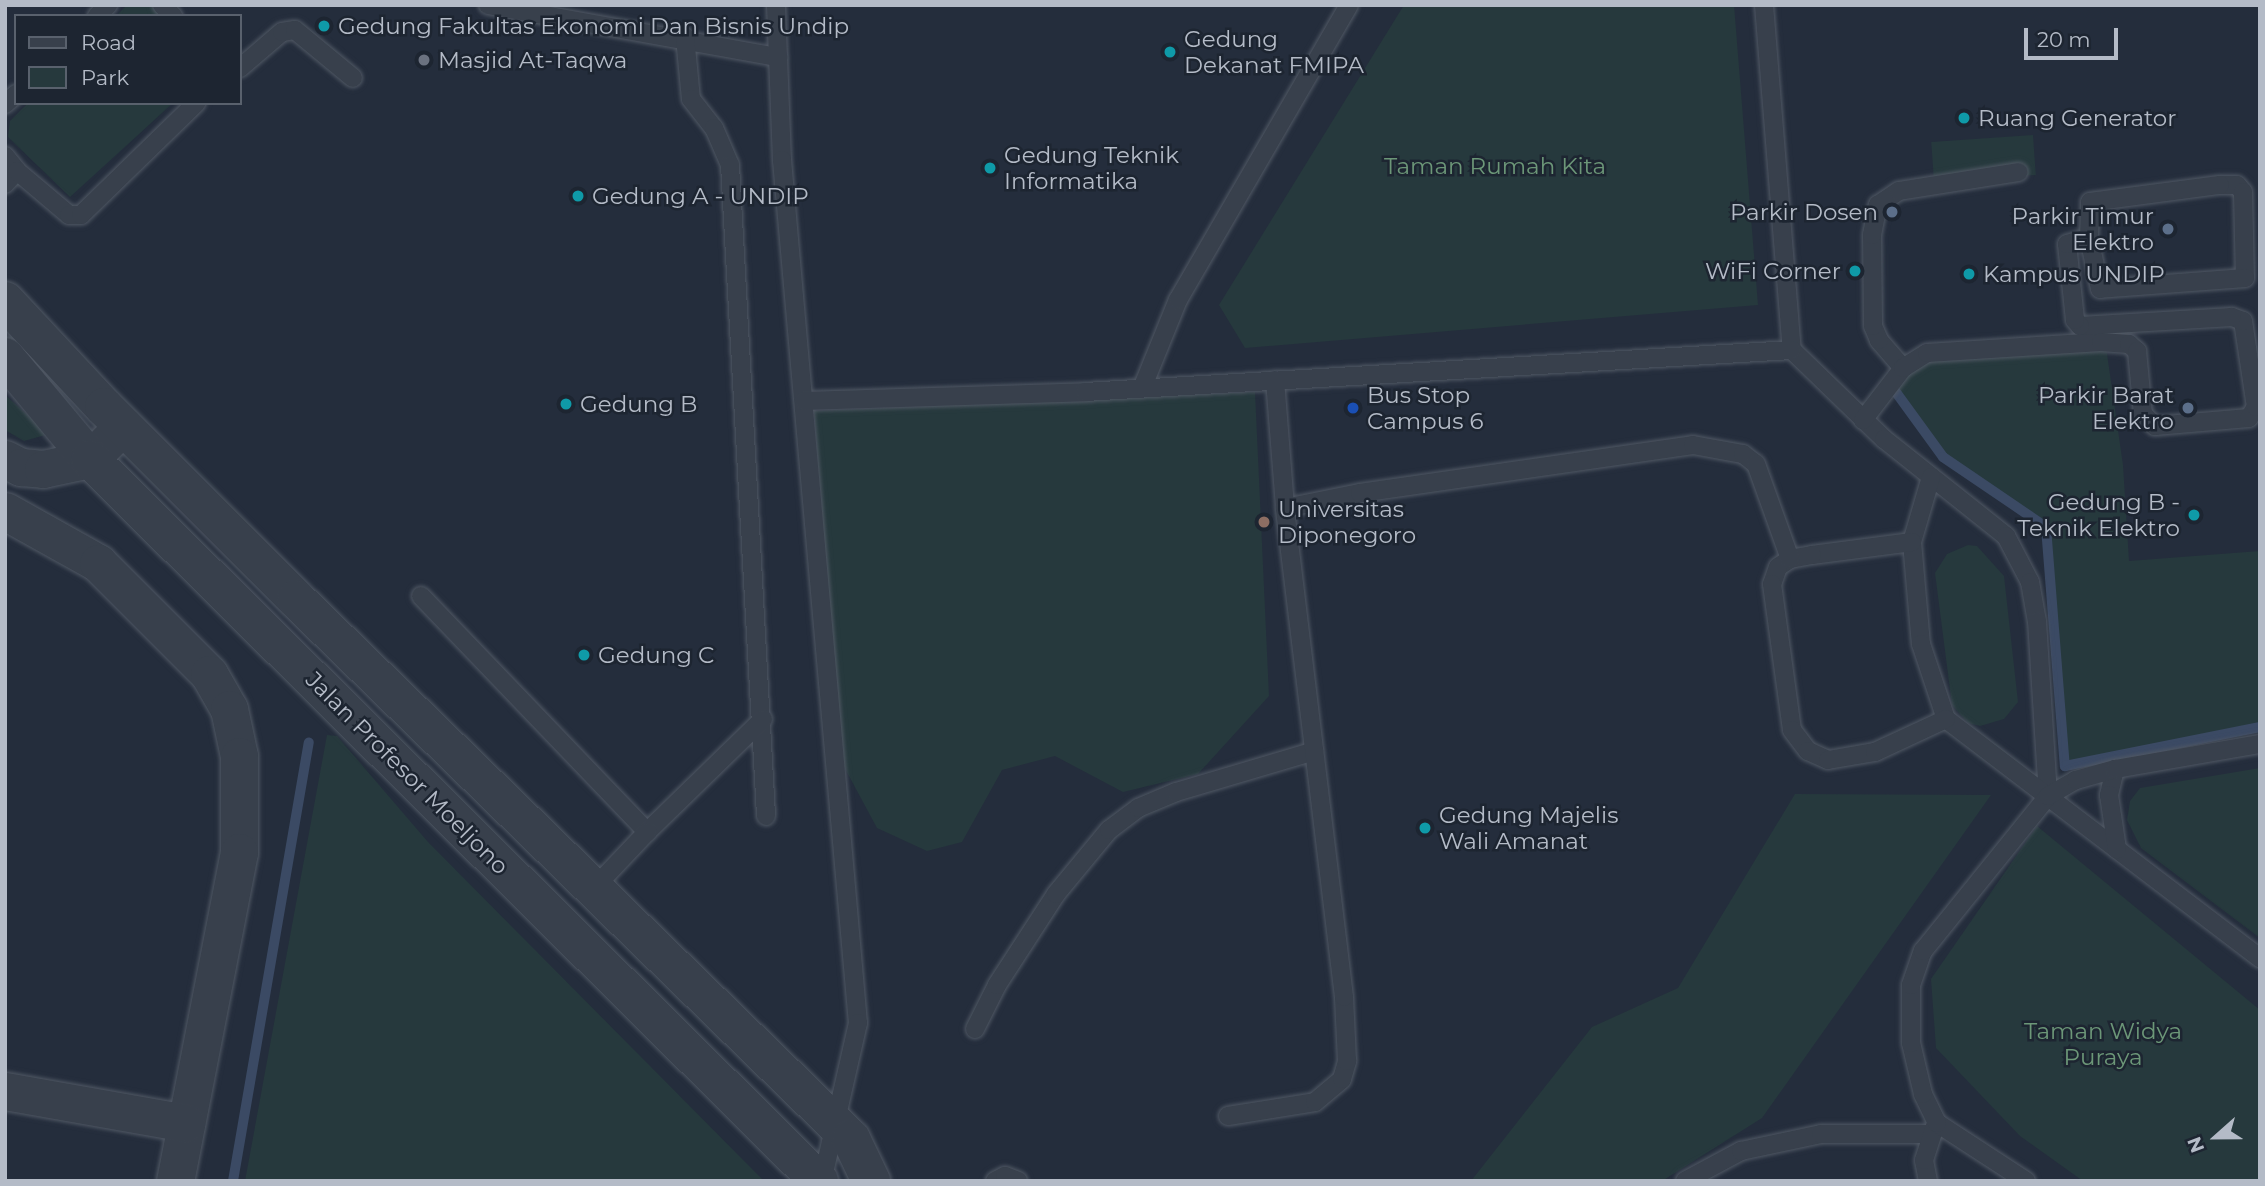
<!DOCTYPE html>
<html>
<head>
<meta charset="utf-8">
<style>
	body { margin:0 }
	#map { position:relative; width:2265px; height:1186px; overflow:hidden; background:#242d3c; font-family:Montserrat,sans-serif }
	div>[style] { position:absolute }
	.green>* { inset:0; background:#26393d; transform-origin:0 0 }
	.stream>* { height:10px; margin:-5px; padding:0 5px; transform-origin:5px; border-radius:5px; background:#3b4a64 }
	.roads { filter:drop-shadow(0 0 2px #505864) drop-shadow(0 0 2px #505864) }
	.service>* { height:18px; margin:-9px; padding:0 9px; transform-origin:9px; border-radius:9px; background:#38404c }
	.minor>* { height:37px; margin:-18.5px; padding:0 18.5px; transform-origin:18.5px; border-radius:18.5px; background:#38404c }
	.tertiary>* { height:38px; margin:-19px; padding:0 19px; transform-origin:19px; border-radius:19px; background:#38404c }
	.dots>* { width:19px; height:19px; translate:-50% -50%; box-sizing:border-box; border:4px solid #1d2531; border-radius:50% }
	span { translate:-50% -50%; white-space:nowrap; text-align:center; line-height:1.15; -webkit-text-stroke:5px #1d2531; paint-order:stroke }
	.poi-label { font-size:23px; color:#b4bbc7 }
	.left { translate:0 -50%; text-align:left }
	.right { translate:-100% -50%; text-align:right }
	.park-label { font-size:23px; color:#6c9778 }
	.street-label { font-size:23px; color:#b4bbc7 }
	.frame { position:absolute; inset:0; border:7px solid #b4bbc7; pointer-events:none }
	.legend { position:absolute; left:14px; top:14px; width:228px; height:91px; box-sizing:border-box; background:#1d2531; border:2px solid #59616d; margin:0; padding:9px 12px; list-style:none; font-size:21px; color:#b4bbc7 }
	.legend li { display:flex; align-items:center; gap:14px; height:35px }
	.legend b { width:35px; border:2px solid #59616d }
	.north { position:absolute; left:2181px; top:1102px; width:70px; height:70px; -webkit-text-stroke:5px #1d2531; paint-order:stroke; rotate:249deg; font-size:19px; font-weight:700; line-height:28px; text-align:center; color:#b4bbc7 }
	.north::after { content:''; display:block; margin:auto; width:24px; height:32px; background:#b4bbc7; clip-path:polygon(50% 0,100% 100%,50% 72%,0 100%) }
	.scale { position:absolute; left:2024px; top:28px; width:94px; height:32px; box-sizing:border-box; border:4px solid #b4bbc7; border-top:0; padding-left:9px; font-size:21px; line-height:24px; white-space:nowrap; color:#b4bbc7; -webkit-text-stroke:5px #1d2531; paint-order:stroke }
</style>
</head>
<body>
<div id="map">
	<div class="green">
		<div style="clip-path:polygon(127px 5px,151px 5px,161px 16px,116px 16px)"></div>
		<div style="clip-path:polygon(1404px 5px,1734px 5px,1758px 305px,1245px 348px,1219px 305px)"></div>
		<div style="clip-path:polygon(28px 103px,173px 103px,70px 197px,8px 137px,10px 121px)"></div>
		<div style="left:2033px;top:135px;width:40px;height:102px;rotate:86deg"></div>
		<div style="clip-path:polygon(2106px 347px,2123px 465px,2129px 561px,2260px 551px,2260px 727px,2065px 766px,2046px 527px,1943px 457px,1890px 384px,1915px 363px)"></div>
		<div style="clip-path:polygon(1255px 392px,1269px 696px,1198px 774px,1123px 792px,1055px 756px,1002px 770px,962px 842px,927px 851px,877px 828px,842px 763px,814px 411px)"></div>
		<div style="clip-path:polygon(5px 395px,49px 434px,24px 441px,5px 430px)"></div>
		<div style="clip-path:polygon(1968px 545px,1977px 546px,2004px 576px,2018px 702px,2004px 719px,1980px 726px,1968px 723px,1952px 705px,1935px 573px,1947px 554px)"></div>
		<div style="clip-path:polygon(327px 735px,337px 736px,428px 842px,764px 1181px,245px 1181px)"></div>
		<div style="clip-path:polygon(2260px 768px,2260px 938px,2141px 848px,2127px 820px,2130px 801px,2140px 788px)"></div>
		<div style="clip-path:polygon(1795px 794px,1991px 795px,1762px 1118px,1662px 1181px,1471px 1181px,1592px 1027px,1678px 988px)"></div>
		<div style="clip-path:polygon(2037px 826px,2260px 1010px,2260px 1181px,2083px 1181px,2020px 1136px,1936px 1048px,1931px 979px)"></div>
	</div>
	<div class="stream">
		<div style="left:1890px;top:384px;width:90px;rotate:54deg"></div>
		<div style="left:1943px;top:457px;width:125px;rotate:34.2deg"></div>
		<div style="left:2046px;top:527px;width:240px;rotate:85.5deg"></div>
		<div style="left:2065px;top:766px;width:199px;rotate:-11.3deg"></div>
		<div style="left:233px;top:1181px;width:445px;rotate:-80.2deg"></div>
	</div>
	<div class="roads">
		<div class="service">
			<div style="left:162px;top:5px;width:16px;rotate:45deg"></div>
			<div style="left:488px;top:5px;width:295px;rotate:10.2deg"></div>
			<div style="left:776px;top:5px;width:155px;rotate:87.8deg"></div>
			<div style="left:782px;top:160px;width:866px;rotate:84.97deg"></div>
			<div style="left:858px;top:1023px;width:162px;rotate:102.8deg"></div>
			<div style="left:1764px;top:5px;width:346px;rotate:85.4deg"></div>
			<div style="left:1792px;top:350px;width:128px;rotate:44.1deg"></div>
			<div style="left:1884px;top:439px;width:156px;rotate:38.5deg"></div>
			<div style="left:2006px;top:536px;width:52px;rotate:62.4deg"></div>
			<div style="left:2030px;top:582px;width:40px;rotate:80deg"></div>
			<div style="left:2037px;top:621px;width:175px;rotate:86.4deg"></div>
			<div style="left:97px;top:16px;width:16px;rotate:-45deg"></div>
			<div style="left:685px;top:37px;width:62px;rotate:84.5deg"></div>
			<div style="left:691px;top:99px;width:37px;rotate:52deg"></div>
			<div style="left:714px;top:128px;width:40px;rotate:66.6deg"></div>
			<div style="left:730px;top:165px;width:652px;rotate:86.83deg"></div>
			<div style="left:240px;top:68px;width:55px;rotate:-40.6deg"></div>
			<div style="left:282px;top:32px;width:13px;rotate:-9deg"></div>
			<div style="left:295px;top:30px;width:75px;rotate:39.6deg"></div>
			<div style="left:5px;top:104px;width:15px;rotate:-42deg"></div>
			<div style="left:5px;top:156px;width:19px;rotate:51deg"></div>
			<div style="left:17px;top:171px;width:18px;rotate:133deg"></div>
			<div style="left:17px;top:171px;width:68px;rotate:40.2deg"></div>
			<div style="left:69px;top:215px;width:12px"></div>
			<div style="left:81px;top:215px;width:161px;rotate:-44.2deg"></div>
			<div style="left:2220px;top:185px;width:17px"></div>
			<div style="left:2237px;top:185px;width:9px;rotate:49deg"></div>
			<div style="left:2243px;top:192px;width:86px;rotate:88.7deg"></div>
			<div style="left:2245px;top:278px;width:145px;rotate:175.7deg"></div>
			<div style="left:2100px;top:289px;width:52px;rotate:-102.2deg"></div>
			<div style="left:2089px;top:238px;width:36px;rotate:-88deg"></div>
			<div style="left:2090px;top:202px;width:131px;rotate:-7.5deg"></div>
			<div style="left:1903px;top:368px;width:37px;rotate:-131deg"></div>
			<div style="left:1879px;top:340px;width:15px;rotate:-113deg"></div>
			<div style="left:1873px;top:326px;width:91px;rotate:-90.6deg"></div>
			<div style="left:1872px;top:235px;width:31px;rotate:-79deg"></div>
			<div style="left:1878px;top:205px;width:25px;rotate:-34deg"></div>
			<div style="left:1899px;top:191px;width:121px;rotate:-9deg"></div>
			<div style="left:1275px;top:380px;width:128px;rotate:85.5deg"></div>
			<div style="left:1143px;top:386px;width:93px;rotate:-67.9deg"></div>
			<div style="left:1178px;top:300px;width:341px;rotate:-59.9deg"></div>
			<div style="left:804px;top:401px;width:281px;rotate:-1.8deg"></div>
			<div style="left:1085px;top:392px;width:708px;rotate:-3.4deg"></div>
			<div style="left:1863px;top:420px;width:66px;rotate:-52.4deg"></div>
			<div style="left:1903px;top:368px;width:28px;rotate:-32deg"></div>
			<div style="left:1927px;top:353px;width:174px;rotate:-3.6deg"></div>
			<div style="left:2101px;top:342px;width:28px;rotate:4deg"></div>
			<div style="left:2129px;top:344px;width:11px;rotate:41deg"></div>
			<div style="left:2137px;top:351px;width:63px;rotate:84.6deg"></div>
			<div style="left:2143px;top:414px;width:17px;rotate:45deg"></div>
			<div style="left:2155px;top:426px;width:94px;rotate:-4.9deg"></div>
			<div style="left:2249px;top:418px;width:13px;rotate:-58deg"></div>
			<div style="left:2256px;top:407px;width:87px;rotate:-98.6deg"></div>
			<div style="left:2243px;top:321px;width:12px;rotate:-160deg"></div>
			<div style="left:2232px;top:317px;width:152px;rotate:176.6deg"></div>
			<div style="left:2080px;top:326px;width:8px;rotate:-130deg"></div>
			<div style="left:2075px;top:320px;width:76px;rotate:-96deg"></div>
			<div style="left:2067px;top:244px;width:23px;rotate:-15deg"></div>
			<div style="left:1931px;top:477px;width:68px;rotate:106.3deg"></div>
			<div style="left:1912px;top:542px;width:102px;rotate:85deg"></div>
			<div style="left:1921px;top:644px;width:79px;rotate:71.6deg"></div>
			<div style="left:1946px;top:719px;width:395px;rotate:37.3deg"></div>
			<div style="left:1912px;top:542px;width:101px;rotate:172.6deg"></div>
			<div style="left:1812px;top:555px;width:22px;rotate:170deg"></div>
			<div style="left:1790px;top:559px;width:14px;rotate:146deg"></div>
			<div style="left:1778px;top:567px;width:18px;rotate:109deg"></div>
			<div style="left:1772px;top:584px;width:147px;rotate:82.2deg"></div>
			<div style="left:1792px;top:730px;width:26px;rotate:53deg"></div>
			<div style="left:1808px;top:751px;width:22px;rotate:24deg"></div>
			<div style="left:1828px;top:760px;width:48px;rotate:-9.7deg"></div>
			<div style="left:1875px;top:752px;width:78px;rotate:-24.9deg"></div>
			<div style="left:421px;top:596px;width:327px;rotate:46.2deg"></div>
			<div style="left:647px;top:832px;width:162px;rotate:-44.2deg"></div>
			<div style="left:2115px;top:769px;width:27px;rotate:103deg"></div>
			<div style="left:2109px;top:795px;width:55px;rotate:81.6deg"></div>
			<div style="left:593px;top:889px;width:79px;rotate:-46.5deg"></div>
			<div style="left:975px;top:1029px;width:49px;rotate:-63.4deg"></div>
			<div style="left:997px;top:985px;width:108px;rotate:-57deg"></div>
			<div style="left:1056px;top:894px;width:83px;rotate:-50.4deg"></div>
			<div style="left:1109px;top:830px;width:36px;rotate:-37deg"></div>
			<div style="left:1138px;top:808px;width:41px;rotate:-22.8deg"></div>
			<div style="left:1176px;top:792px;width:144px;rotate:-16.5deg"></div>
			<div style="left:1228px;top:1116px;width:88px;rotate:-9.1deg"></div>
			<div style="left:1315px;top:1102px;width:35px;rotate:-40deg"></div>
			<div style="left:1342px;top:1079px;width:19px;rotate:-74deg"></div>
			<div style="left:1347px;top:1061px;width:64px;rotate:-92.7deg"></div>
			<div style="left:1344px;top:997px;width:493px;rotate:-96.9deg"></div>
			<div style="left:1285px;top:508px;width:76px;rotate:-11.3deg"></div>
			<div style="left:1360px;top:493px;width:336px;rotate:-8.2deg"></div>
			<div style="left:1693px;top:445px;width:51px;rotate:10.2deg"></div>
			<div style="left:1743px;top:454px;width:16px;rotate:38deg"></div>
			<div style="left:1756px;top:464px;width:101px;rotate:70.3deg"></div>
			<div style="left:995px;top:1181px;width:11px;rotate:-27deg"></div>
			<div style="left:1005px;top:1176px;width:14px;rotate:21deg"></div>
			<div style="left:1685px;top:1181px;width:64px;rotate:-28.2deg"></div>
			<div style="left:1741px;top:1151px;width:82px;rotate:-12deg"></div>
			<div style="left:1821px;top:1134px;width:108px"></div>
			<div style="left:1928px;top:1181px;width:21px;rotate:-101deg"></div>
			<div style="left:1924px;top:1160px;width:36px;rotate:-72deg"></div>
			<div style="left:2026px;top:1181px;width:106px;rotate:-146.9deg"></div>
			<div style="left:1937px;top:1123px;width:32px;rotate:-116deg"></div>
			<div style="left:1923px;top:1094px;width:52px;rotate:-103.2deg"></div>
			<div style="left:1911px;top:1043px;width:58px;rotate:-90deg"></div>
			<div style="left:1911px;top:985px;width:36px;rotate:-71deg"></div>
			<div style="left:1923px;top:951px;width:199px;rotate:-51.1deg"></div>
			<div style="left:2048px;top:796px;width:32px;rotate:-30deg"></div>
			<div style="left:2076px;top:780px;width:41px;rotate:-15.8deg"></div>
			<div style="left:2115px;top:769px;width:147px;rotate:-9.8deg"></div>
		</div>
		<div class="minor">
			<div style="left:5px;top:459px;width:18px;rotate:27deg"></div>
			<div style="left:21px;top:467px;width:22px;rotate:5deg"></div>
			<div style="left:43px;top:469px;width:48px;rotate:-12deg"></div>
			<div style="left:90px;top:459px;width:47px;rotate:-45deg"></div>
			<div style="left:5px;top:511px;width:107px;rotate:29.2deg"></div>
			<div style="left:98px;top:563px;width:157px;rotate:45deg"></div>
			<div style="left:209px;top:674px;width:40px;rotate:60.3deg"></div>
			<div style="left:229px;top:709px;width:48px;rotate:78deg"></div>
			<div style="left:239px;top:756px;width:96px;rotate:90deg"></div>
			<div style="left:239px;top:852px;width:335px;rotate:101deg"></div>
			<div style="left:5px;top:1091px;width:184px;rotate:10deg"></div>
		</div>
		<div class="tertiary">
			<div style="left:5px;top:301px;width:145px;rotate:47deg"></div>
			<div style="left:104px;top:407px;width:272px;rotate:45deg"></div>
			<div style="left:296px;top:599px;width:774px;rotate:44.22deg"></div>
			<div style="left:851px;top:1139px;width:47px;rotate:64.5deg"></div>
			<div style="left:5px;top:357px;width:133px;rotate:50.2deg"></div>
			<div style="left:90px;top:459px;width:1026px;rotate:44.72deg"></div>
		</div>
	</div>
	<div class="dots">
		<div style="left:324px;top:26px;background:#0f9aa8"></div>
		<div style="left:1170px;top:52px;background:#0f9aa8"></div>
		<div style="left:424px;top:60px;background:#6b7280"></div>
		<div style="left:1964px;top:118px;background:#0f9aa8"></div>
		<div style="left:990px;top:168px;background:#0f9aa8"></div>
		<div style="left:578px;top:196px;background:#0f9aa8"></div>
		<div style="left:1892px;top:212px;background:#5c6f8a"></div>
		<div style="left:2168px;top:229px;background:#5c6f8a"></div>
		<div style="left:1855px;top:271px;background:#0f9aa8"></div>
		<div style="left:1969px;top:274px;background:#0f9aa8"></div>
		<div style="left:566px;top:404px;background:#0f9aa8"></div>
		<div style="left:1353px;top:408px;background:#1a4fb4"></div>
		<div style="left:2188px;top:408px;background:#5c6f8a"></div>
		<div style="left:2194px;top:515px;background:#0f9aa8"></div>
		<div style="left:1264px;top:522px;background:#8d6e63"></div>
		<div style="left:584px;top:655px;background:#0f9aa8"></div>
		<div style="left:1425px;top:828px;background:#0f9aa8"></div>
	</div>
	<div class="poi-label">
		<span class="left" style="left:338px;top:26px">Gedung Fakultas Ekonomi Dan Bisnis Undip</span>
		<span class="left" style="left:1184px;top:52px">Gedung<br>Dekanat FMIPA</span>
		<span class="left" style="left:438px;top:60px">Masjid At-Taqwa</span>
		<span class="left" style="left:1978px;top:118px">Ruang Generator</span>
		<span class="left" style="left:1004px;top:168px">Gedung Teknik<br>Informatika</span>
		<span class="left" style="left:592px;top:196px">Gedung A - UNDIP</span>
		<span class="right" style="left:1878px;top:212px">Parkir Dosen</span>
		<span class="right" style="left:2154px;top:229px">Parkir Timur<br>Elektro</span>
		<span class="right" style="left:1841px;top:271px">WiFi Corner</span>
		<span class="left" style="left:1983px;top:274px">Kampus UNDIP</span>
		<span class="left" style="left:1367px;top:408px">Bus Stop<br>Campus 6</span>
		<span class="right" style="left:2174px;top:408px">Parkir Barat<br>Elektro</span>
		<span class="left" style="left:580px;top:404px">Gedung B</span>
		<span class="right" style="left:2180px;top:515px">Gedung B -<br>Teknik Elektro</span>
		<span class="left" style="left:1278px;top:522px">Universitas<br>Diponegoro</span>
		<span class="left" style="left:598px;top:655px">Gedung C</span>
		<span class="left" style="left:1439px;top:828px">Gedung Majelis<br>Wali Amanat</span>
	</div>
	<div class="park-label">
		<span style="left:1495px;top:166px">Taman Rumah Kita</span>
		<span style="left:2103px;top:1044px">Taman Widya<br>Puraya</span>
	</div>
	<div class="street-label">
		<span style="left:407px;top:773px;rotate:45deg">Jalan Profesor Moeljono</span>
	</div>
	<div class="frame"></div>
	<ul class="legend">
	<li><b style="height:9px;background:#38404c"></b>Road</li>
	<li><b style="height:19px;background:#26393d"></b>Park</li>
	</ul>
	<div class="north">N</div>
	<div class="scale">20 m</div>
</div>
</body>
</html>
